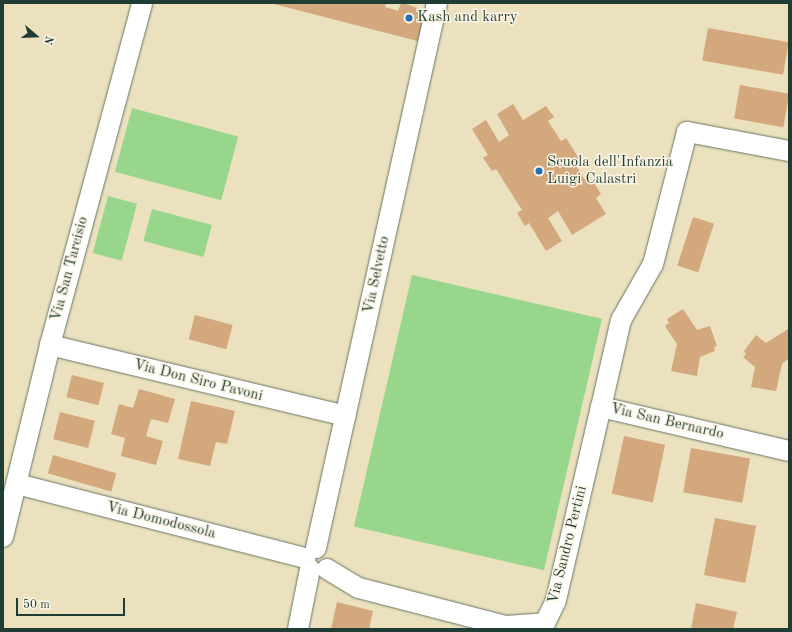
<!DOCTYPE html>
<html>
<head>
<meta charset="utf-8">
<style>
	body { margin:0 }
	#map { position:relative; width:792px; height:632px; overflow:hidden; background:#ebe1be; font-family:"Old Standard TT",serif }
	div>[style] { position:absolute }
	.green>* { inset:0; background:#97d68b; transform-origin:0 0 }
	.building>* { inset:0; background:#d3a87d; transform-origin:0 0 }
	.roads { filter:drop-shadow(0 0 1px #667664) drop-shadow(0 0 1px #667664) }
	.minor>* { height:20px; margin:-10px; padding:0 10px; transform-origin:10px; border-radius:10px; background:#fff }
	.dots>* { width:11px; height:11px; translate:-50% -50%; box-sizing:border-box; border:2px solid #fcf5e5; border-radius:50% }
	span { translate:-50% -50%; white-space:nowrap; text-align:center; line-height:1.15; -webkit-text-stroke:3px #fcf5e5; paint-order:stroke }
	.poi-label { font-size:15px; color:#1f3d34 }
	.left { translate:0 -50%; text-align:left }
	.street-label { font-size:15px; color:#1f3d34 }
	.frame { position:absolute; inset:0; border:4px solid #1f3d34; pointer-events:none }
	.north { position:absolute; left:16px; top:16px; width:40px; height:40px; -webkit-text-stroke:3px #fcf5e5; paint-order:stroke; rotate:109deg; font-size:11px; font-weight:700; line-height:16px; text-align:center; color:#1f3d34 }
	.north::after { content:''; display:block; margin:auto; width:14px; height:18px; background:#1f3d34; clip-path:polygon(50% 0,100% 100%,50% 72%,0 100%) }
	.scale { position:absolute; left:16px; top:598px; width:109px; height:18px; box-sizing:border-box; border:2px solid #1f3d34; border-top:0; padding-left:5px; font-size:12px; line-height:14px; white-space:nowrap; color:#1f3d34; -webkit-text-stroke:3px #fcf5e5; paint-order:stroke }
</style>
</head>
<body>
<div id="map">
	<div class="green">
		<div style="left:132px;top:108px;width:110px;height:66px;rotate:15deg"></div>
		<div style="left:108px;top:196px;width:30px;height:59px;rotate:15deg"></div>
		<div style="left:152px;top:209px;width:62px;height:33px;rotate:15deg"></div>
		<div style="left:412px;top:275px;width:195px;height:258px;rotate:13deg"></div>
	</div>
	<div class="building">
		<div style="clip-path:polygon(386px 3px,385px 7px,398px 11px,401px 3px,403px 3px,432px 13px,425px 43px,274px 4px)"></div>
		<div style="left:708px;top:28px;width:82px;height:33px;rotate:10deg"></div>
		<div style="left:740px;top:85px;width:50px;height:34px;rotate:10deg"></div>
		<div style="clip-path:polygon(513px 104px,523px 120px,546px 106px,554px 117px,548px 121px,561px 141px,566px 138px,580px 160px,575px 164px,587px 183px,592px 180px,601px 194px,596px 198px,606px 214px,572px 235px,558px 211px,548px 218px,562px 241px,546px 251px,529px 223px,525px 226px,517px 213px,522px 210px,496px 169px,492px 171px,483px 158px,488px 155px,472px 129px,486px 120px,499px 142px,509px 135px,497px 114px)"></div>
		<div style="left:693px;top:217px;width:22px;height:51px;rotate:18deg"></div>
		<div style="clip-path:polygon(683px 309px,697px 330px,710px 326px,717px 346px,714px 347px,715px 351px,700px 357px,697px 376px,671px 371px,677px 344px,665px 326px,669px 323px,667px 319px)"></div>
		<div style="left:195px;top:315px;width:39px;height:25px;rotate:15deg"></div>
		<div style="clip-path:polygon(788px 329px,789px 358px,782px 364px,776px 391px,751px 387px,755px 367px,743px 357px,746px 354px,744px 351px,756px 335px,766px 343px)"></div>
		<div style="left:72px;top:375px;width:33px;height:23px;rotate:14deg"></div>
		<div style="clip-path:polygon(139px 389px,175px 399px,168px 423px,151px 419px,146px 436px,163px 441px,156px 465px,121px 456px,125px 438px,111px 434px,119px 404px,133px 408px)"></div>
		<div style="clip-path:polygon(191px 401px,235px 411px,227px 444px,216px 442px,210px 466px,178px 459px)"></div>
		<div style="left:60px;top:412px;width:36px;height:28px;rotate:14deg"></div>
		<div style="left:624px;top:436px;width:42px;height:59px;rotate:12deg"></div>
		<div style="left:691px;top:448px;width:60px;height:45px;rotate:10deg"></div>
		<div style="left:53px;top:455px;width:66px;height:19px;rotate:16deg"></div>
		<div style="left:715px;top:518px;width:42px;height:58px;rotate:11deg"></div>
		<div style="clip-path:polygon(337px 602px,373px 611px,369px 629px,331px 629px)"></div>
		<div style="clip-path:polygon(696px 603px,737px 612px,733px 629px,691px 629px)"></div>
	</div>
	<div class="roads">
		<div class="minor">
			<div style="left:789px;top:151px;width:104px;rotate:-169.4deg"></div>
			<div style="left:687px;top:132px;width:136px;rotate:104.4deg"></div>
			<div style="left:653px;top:264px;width:64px;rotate:119.7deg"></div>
			<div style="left:621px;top:320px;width:89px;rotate:102.9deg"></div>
			<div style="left:601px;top:407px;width:193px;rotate:13.2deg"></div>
			<div style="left:50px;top:345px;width:304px;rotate:13.5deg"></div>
			<div style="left:17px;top:484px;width:298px;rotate:14.4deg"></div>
			<div style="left:3px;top:537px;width:198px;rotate:-76.2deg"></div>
			<div style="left:50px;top:345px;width:354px;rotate:-74.9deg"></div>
			<div style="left:316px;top:548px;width:558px;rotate:-77.48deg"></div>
			<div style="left:327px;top:569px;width:37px;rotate:31deg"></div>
			<div style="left:359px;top:588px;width:152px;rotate:14.5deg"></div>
			<div style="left:506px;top:626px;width:39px;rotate:-4deg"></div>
			<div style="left:545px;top:623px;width:25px;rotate:-64deg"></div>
			<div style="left:556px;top:600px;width:198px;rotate:-76.9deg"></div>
			<div style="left:298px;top:629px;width:61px;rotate:-78.7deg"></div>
		</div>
	</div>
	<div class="dots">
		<div style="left:409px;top:18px;background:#1f6fb2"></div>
		<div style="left:539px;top:171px;background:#1f6fb2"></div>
	</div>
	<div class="poi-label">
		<span class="left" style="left:417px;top:18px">Kash and karry</span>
		<span class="left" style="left:547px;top:171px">Scuola dell'Infanzia<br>Luigi Calastri</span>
	</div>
	<div class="street-label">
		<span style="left:70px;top:269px;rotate:-75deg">Via San Tarcisio</span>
		<span style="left:377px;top:275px;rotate:-78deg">Via Selvetto</span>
		<span style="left:198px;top:381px;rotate:14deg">Via Don Siro Pavoni</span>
		<span style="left:667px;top:422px;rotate:13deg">Via San Bernardo</span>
		<span style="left:161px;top:521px;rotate:14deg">Via Domodossola</span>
		<span style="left:568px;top:545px;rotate:-76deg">Via Sandro Pertini</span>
	</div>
	<div class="frame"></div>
	<div class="north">N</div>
	<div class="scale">50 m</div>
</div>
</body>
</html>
